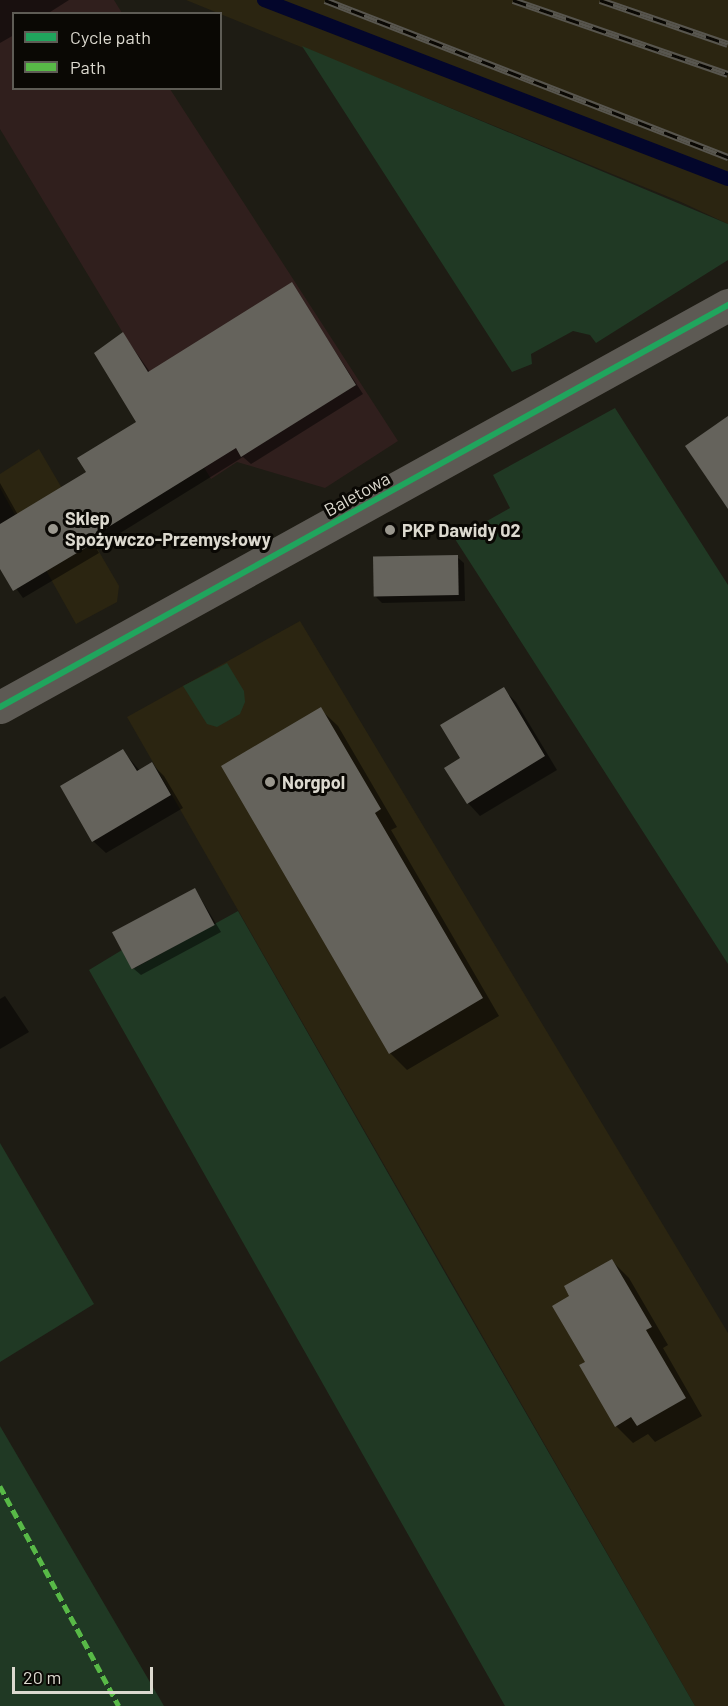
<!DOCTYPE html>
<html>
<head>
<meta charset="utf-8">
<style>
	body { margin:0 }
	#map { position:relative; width:728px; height:1706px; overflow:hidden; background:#1e1c14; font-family:Barlow,sans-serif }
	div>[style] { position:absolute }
	.built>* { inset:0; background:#2b2511 }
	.industrial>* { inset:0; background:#301f1d }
	.green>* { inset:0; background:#203924 }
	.shadow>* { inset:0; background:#0007 }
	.stream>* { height:14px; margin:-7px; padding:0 7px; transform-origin:7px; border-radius:7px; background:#03062b }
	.building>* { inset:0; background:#65635c; transform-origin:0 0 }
	.tertiary>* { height:33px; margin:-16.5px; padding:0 16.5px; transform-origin:16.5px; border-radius:16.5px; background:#5d5a54 }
	.rail>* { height:7px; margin-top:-3.5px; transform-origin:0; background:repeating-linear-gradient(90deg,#0a0804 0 14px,#58564f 0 28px); box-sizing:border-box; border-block:2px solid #58564f }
	.quiet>* { height:4.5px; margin-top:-2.25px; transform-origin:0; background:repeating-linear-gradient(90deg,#58b947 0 9px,transparent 0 13.5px) }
	.cycleway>* { height:6px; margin:-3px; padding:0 3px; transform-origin:3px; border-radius:3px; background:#20a55d }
	.dots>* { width:16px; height:16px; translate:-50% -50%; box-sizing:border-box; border:3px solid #0a0804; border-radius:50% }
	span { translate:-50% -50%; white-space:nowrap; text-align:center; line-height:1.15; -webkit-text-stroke:6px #0a0804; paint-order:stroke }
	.street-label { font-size:18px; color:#dcd9cf }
	.poi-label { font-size:18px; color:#dcd9cf; font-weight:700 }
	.left { translate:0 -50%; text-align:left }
	.legend { position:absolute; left:12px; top:12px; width:210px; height:78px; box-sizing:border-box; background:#0a0804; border:2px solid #5e5c55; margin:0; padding:8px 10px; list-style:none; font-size:18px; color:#dcd9cf }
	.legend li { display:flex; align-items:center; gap:12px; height:30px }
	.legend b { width:30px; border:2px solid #5e5c55 }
	.scale { position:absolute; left:12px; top:1667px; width:141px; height:27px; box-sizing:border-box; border:3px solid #dcd9cf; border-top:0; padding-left:8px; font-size:18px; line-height:21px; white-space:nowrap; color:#dcd9cf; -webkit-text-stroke:4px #0a0804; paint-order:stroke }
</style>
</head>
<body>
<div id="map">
	<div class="built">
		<div style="clip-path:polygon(186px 0,728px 0,728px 224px,681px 202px)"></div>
		<div style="clip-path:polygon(39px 449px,119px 586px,117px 602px,76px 624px,0 488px,0 474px)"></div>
		<div style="clip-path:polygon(300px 621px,728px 1333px,728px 1706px,695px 1706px,127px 717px)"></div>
	</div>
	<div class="industrial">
		<div style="clip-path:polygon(0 0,114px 0,122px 13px,14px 14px,14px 88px,170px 89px,398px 441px,325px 488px,237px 462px,211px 479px,0 129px)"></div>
	</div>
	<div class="green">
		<div style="clip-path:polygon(302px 46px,728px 224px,728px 260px,596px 343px,590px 335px,573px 331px,531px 354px,532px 364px,512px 372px)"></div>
		<div style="clip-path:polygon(615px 408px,728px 585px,728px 964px,455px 539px,510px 508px,493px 475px)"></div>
		<div style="clip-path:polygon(227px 663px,244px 691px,245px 702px,240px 714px,217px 727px,207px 724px,183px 686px)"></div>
		<div style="clip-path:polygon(238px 911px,452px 1285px,695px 1706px,505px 1706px,89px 970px,122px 950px,133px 969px)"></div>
		<div style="clip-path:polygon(0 1143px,94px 1304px,0 1362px)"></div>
		<div style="clip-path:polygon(0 1426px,164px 1706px,0 1706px)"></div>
	</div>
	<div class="shadow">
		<div style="clip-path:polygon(0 0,69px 0,47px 14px,14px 14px,14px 35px,0 43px)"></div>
		<div style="clip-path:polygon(291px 284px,363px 394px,251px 464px,243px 457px,96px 548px,99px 553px,23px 598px,0 566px,0 483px,18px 515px,88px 473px,138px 423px,123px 334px,150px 372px)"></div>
		<div style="clip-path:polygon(457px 557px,464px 563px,465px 601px,382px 603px,376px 597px)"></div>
		<div style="clip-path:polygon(503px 689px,516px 702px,557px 770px,480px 816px,468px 803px,462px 759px)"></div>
		<div style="clip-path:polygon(320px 709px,338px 726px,397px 827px,391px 830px,499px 1016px,407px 1070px,390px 1053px)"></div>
		<div style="clip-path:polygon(123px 751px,140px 771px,152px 764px,164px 776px,183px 808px,106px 853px,93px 841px)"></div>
		<div style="clip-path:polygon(195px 889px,221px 932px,141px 975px,134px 969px)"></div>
		<div style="clip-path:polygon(5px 996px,29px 1032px,0 1049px,0 999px)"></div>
		<div style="clip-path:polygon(612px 1261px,629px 1278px,668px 1345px,663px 1348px,702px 1416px,655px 1442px,648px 1434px,633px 1443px,616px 1426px,587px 1362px,571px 1296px)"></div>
	</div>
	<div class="stream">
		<div style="left:264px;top:0;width:497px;rotate:21.1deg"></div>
	</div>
	<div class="building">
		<div style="clip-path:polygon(292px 282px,356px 385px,241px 457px,236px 448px,89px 539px,92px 544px,13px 591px,0 569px,0 524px,86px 472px,77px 458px,136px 422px,94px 353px,123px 332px,148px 372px)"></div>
		<div style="clip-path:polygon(728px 416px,728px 509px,685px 446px)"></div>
		<div style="left:458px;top:555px;width:40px;height:85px;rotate:89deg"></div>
		<div style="clip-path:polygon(504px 687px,545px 756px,467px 804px,444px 768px,460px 758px,440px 725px)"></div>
		<div style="clip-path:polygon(321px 707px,381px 809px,375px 813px,483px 998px,389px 1054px,221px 766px)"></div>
		<div style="clip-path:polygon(123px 749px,137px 771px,152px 762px,171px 795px,92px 842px,60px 786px)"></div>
		<div style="left:195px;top:888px;width:42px;height:94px;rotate:62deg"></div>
		<div style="clip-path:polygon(612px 1259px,652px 1327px,646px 1330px,686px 1398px,637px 1426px,631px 1417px,615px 1427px,579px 1365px,585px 1362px,552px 1306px,569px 1296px,564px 1286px)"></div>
	</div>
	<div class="tertiary">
		<div style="left:0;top:707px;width:832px;rotate:-28.91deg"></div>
	</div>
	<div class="rail">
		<div style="left:325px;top:0;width:433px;rotate:21.3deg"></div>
		<div style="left:513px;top:0;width:227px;rotate:19deg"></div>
		<div style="left:600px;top:0;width:135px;rotate:19deg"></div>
	</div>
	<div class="quiet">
		<div style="left:0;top:1486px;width:250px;rotate:61.6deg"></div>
	</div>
	<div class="cycleway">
		<div style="left:0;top:707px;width:832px;rotate:-28.91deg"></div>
	</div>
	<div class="dots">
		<div style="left:53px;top:529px;background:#9a978e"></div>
		<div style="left:390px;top:530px;background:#9a978e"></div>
		<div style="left:270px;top:782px;background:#9a978e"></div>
	</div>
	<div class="street-label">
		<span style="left:357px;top:494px;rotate:-29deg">Baletowa</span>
	</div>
	<div class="poi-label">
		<span class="left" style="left:65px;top:529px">Sklep<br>Spożywczo-Przemysłowy</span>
		<span class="left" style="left:402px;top:530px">PKP Dawidy 02</span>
		<span class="left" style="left:282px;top:782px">Norgpol</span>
	</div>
	<ul class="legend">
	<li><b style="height:8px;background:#20a55d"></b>Cycle path</li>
	<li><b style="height:8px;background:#58b947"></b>Path</li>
	</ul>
	<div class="scale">20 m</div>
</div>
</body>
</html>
